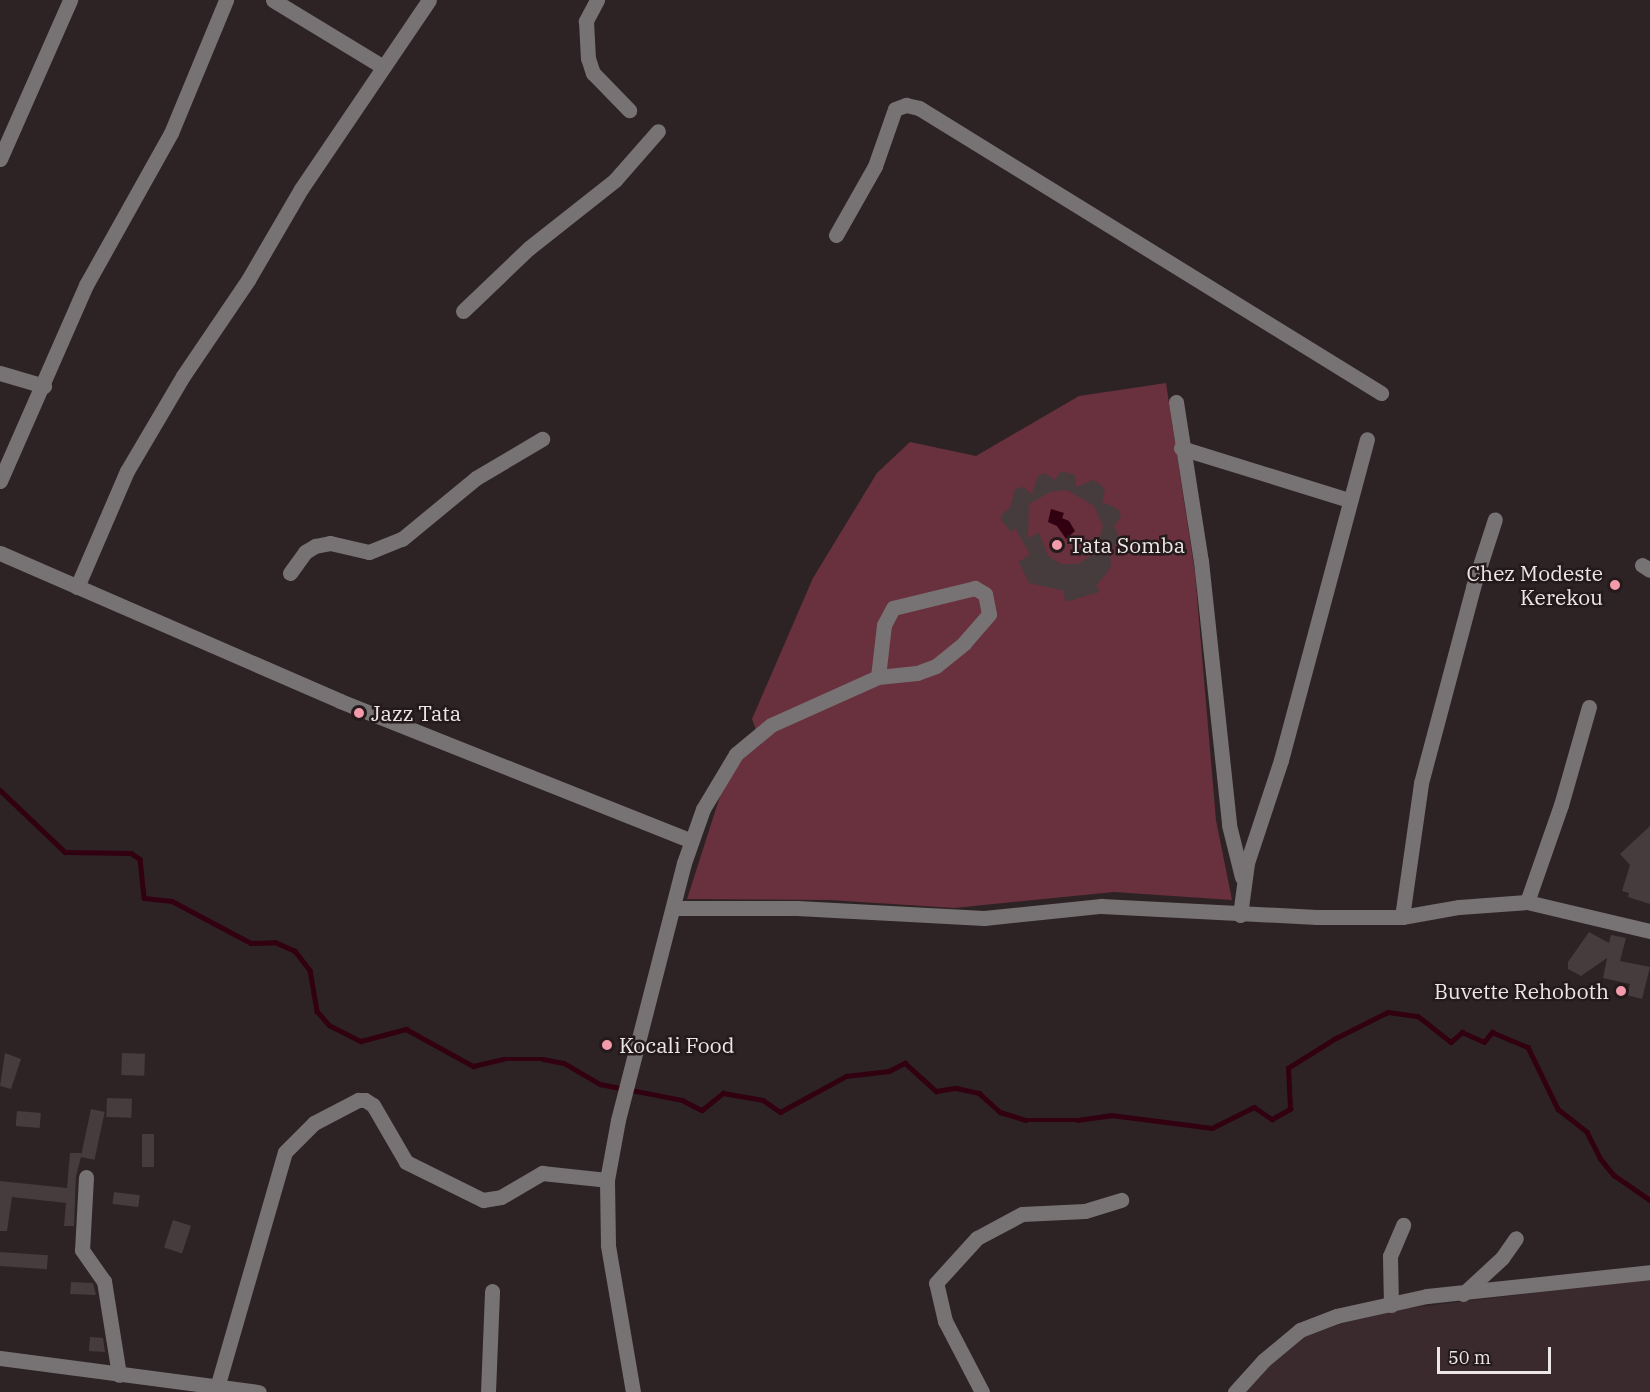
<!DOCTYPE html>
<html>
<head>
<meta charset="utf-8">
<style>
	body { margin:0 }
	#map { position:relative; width:1650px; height:1392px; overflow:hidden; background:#2d2325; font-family:"IBM Plex Serif",serif }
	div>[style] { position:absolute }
	.built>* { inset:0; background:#3b2a2d }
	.green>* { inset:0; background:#69303d }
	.water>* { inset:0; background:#320111 }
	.stream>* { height:4.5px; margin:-2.25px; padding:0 2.25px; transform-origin:2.25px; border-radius:2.25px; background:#320111 }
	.building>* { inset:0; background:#463b3d; transform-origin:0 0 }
	.minor>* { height:15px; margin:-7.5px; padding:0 7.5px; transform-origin:7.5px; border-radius:7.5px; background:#777273 }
	.dots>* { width:16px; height:16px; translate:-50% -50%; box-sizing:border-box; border:3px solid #241a1c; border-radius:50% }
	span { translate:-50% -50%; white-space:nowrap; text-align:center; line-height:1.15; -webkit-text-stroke:5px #241a1c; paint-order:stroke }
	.poi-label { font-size:21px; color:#ede6e7 }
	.left { translate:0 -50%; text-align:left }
	.right { translate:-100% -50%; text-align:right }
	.scale { position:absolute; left:1437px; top:1347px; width:114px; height:27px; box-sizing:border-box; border:3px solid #ede6e7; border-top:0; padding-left:8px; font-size:18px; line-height:21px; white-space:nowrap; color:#ede6e7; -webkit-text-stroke:4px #241a1c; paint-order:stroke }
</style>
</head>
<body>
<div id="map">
	<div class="built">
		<div style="clip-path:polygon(1650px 1279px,1650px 1392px,1239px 1392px,1248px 1380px,1325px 1318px)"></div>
	</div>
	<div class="green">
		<div style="clip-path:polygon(1166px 383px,1195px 573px,1216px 820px,1232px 900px,1114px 892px,954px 908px,830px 900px,687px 899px,723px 787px,740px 759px,761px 744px,752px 719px,813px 578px,877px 473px,910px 442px,976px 456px,1079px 396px)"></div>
	</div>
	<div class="water">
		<div style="clip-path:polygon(1051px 509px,1064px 513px,1062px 518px,1069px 521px,1075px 531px,1066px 539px,1057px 526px,1048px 522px)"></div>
	</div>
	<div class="stream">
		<div style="left:0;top:790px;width:90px;rotate:43.6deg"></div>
		<div style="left:65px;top:852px;width:66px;rotate:0.9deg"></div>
		<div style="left:131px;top:853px;width:11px;rotate:34deg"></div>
		<div style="left:140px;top:859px;width:39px;rotate:84deg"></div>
		<div style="left:144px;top:898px;width:28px;rotate:6deg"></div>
		<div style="left:172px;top:901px;width:89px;rotate:28deg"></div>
		<div style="left:251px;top:943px;width:24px;rotate:-2deg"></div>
		<div style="left:275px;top:942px;width:22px;rotate:24deg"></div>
		<div style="left:295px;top:951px;width:24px;rotate:52deg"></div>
		<div style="left:310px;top:970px;width:42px;rotate:80.3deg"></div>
		<div style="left:317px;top:1011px;width:18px;rotate:49deg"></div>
		<div style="left:329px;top:1025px;width:36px;rotate:27deg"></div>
		<div style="left:361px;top:1041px;width:47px;rotate:-14.9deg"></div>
		<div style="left:406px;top:1029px;width:77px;rotate:28.9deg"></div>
		<div style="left:473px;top:1066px;width:31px;rotate:-13deg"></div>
		<div style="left:503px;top:1059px;width:40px"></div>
		<div style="left:543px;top:1059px;width:21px;rotate:11deg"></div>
		<div style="left:564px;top:1063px;width:42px;rotate:30.3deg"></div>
		<div style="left:600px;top:1084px;width:84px;rotate:11deg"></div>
		<div style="left:682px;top:1100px;width:22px;rotate:27deg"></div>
		<div style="left:702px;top:1110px;width:27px;rotate:-39deg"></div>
		<div style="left:723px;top:1093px;width:41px;rotate:9.9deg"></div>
		<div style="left:763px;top:1100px;width:21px;rotate:35deg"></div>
		<div style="left:780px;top:1112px;width:75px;rotate:-28.6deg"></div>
		<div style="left:846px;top:1076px;width:43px;rotate:-6.6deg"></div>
		<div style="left:889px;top:1071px;width:18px;rotate:-27deg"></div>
		<div style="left:905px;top:1063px;width:42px;rotate:42.1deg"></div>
		<div style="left:936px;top:1091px;width:20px;rotate:-9deg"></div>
		<div style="left:956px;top:1088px;width:24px;rotate:12deg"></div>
		<div style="left:979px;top:1093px;width:28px;rotate:42deg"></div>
		<div style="left:1000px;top:1112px;width:27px;rotate:17deg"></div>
		<div style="left:1026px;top:1120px;width:51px"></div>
		<div style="left:1077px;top:1120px;width:34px;rotate:-8deg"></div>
		<div style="left:1111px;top:1115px;width:102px;rotate:7.3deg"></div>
		<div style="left:1212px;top:1128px;width:47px;rotate:-26.6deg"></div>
		<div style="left:1254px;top:1107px;width:22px;rotate:34deg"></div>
		<div style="left:1272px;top:1119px;width:21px;rotate:-29deg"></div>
		<div style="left:1290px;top:1109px;width:41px;rotate:-92.8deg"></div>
		<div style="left:1288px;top:1068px;width:57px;rotate:-32deg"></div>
		<div style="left:1336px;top:1038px;width:58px;rotate:-26.6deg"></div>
		<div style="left:1388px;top:1012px;width:30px;rotate:8deg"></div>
		<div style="left:1418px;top:1016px;width:42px;rotate:38.2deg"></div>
		<div style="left:1451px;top:1042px;width:15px;rotate:-42deg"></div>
		<div style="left:1462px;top:1032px;width:24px;rotate:24deg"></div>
		<div style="left:1484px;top:1042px;width:13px;rotate:-51deg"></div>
		<div style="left:1492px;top:1032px;width:39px;rotate:23deg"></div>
		<div style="left:1528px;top:1047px;width:69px;rotate:64.2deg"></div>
		<div style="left:1558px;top:1109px;width:37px;rotate:38deg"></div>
		<div style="left:1587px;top:1132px;width:29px;rotate:63deg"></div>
		<div style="left:1600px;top:1158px;width:22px;rotate:51deg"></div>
		<div style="left:1614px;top:1175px;width:44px;rotate:34.8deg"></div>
	</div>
	<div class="building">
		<div style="clip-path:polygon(evenodd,1061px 471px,1075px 475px,1076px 487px,1093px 480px,1100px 484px,1105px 490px,1102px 502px,1118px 509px,1121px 517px,1114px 526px,1120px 540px,1110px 551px,1111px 567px,1096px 586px,1100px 592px,1065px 602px,1064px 591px,1029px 583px,1019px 562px,1030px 554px,1015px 528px,1011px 532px,1001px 520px,1002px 514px,1010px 508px,1015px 489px,1023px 487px,1032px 494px,1038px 476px,1045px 473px,1055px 480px,1061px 471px,1067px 490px,1094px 506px,1103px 526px,1096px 552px,1078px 564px,1061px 564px,1048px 556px,1039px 533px,1028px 538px,1029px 504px,1050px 492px,1067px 490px)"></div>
		<div style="clip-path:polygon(1650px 826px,1650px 904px,1628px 897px,1629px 893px,1622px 891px,1630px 865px,1620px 854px)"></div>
		<div style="clip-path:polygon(1589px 932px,1609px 943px,1611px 935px,1626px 938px,1620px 961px,1650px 967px,1642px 999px,1627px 995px,1630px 984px,1603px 978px,1607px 958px,1581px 976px,1568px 969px,1568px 962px)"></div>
		<div style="clip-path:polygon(5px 1053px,21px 1059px,11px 1089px,0 1086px)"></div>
		<div style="left:122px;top:1053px;width:23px;height:22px;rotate:2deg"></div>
		<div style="left:107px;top:1098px;width:25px;height:19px;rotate:2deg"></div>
		<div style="left:91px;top:1109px;width:14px;height:49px;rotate:12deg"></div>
		<div style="left:17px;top:1111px;width:24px;height:15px;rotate:5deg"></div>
		<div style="left:142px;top:1134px;width:12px;height:33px"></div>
		<div style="clip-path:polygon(70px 1153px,82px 1153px,76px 1176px,74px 1226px,64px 1226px,66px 1203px,12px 1197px,7px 1231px,0 1231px,0 1181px,67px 1188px)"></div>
		<div style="left:114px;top:1192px;width:26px;height:12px;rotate:7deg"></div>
		<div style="left:173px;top:1220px;width:19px;height:29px;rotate:18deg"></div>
		<div style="left:0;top:1252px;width:48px;height:14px;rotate:4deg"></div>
		<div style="clip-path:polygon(71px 1282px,93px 1283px,96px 1295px,70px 1294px)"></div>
		<div style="clip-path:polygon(90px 1337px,103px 1338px,105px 1352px,89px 1351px)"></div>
	</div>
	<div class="minor">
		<div style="left:273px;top:0;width:129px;rotate:31.3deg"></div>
		<div style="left:597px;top:0;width:24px;rotate:118deg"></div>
		<div style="left:586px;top:21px;width:37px;rotate:87deg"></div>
		<div style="left:588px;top:58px;width:16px;rotate:72deg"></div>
		<div style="left:593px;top:73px;width:52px;rotate:45.8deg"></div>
		<div style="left:0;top:159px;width:174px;rotate:-66.2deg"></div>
		<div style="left:836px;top:235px;width:79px;rotate:-60.5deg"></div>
		<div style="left:875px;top:166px;width:60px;rotate:-70.7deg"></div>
		<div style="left:895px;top:109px;width:12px;rotate:-20deg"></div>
		<div style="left:906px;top:105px;width:13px;rotate:13deg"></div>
		<div style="left:919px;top:108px;width:543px;rotate:31.67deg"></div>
		<div style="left:463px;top:311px;width:91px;rotate:-43.7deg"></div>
		<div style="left:529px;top:248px;width:110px;rotate:-38.3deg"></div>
		<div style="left:615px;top:180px;width:65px;rotate:-48.7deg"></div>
		<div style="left:0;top:373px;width:46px;rotate:16.5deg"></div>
		<div style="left:1176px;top:402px;width:161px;rotate:81.1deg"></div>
		<div style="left:1201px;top:561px;width:265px;rotate:83.9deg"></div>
		<div style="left:1229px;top:825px;width:54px;rotate:76deg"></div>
		<div style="left:1181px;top:448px;width:176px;rotate:17.2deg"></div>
		<div style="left:0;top:481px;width:214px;rotate:-66.3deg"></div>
		<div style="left:86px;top:285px;width:174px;rotate:-60.8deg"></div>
		<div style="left:171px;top:133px;width:144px;rotate:-67.5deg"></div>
		<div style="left:0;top:553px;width:371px;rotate:23.5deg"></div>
		<div style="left:340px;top:701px;width:378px;rotate:21.7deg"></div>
		<div style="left:1642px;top:565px;width:9px;rotate:32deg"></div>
		<div style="left:290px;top:573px;width:26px;rotate:-54deg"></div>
		<div style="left:305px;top:552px;width:12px;rotate:-31deg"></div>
		<div style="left:315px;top:546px;width:15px;rotate:-11deg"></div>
		<div style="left:330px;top:543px;width:40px;rotate:13deg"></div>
		<div style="left:369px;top:552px;width:35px;rotate:-22deg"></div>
		<div style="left:402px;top:539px;width:96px;rotate:-39.5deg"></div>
		<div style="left:476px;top:478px;width:77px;rotate:-30.6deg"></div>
		<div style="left:77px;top:587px;width:126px;rotate:-66.7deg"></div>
		<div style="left:127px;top:471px;width:110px;rotate:-59.5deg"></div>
		<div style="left:183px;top:376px;width:116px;rotate:-55.9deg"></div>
		<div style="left:248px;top:280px;width:105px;rotate:-59.8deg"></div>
		<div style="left:301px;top:189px;width:228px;rotate:-55.9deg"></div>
		<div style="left:1527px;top:902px;width:103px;rotate:-70.7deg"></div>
		<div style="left:1561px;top:805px;width:102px;rotate:-74.1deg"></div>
		<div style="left:673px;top:908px;width:124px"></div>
		<div style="left:797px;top:908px;width:187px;rotate:3.1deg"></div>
		<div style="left:984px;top:918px;width:118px;rotate:-5.9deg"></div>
		<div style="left:1101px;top:906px;width:216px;rotate:2.9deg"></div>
		<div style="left:1317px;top:917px;width:85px"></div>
		<div style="left:1402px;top:917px;width:58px;rotate:-10deg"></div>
		<div style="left:1459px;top:907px;width:68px;rotate:-4.2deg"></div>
		<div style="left:1527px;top:902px;width:126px;rotate:13.3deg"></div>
		<div style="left:1240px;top:915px;width:52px;rotate:-82.3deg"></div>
		<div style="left:1247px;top:863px;width:108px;rotate:-71.7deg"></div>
		<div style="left:1281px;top:760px;width:332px;rotate:-75deg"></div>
		<div style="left:1402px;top:917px;width:135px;rotate:-81.9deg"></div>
		<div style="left:1421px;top:783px;width:203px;rotate:-75.1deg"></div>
		<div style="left:1473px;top:587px;width:71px;rotate:-72.1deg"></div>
		<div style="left:86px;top:1177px;width:73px;rotate:93.1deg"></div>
		<div style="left:82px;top:1250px;width:38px;rotate:55deg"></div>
		<div style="left:104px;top:1281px;width:95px;rotate:80.9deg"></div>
		<div style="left:1463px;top:1294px;width:53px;rotate:-42.7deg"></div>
		<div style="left:1502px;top:1258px;width:24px;rotate:-55deg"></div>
		<div style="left:1391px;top:1305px;width:49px;rotate:-91.2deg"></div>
		<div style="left:1390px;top:1256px;width:34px;rotate:-67deg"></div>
		<div style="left:0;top:1358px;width:261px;rotate:7.5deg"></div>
		<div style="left:220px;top:1392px;width:8px;rotate:-104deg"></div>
		<div style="left:218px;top:1384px;width:241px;rotate:-73.9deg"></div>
		<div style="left:285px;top:1152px;width:41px;rotate:-45deg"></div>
		<div style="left:314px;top:1123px;width:50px;rotate:-27.6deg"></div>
		<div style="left:358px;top:1100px;width:7px"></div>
		<div style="left:365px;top:1100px;width:9px;rotate:32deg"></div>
		<div style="left:373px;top:1105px;width:66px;rotate:59.9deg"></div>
		<div style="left:406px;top:1162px;width:86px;rotate:26.3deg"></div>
		<div style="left:483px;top:1200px;width:18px;rotate:-9deg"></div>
		<div style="left:501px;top:1197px;width:48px;rotate:-30.3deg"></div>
		<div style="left:542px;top:1173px;width:65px;rotate:6.1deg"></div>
		<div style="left:488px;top:1392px;width:101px;rotate:-87.7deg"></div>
		<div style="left:633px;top:1392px;width:149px;rotate:-99.7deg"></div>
		<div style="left:608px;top:1245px;width:65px;rotate:-90.9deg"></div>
		<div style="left:607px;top:1180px;width:61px;rotate:-79.6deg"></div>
		<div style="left:618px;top:1120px;width:265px;rotate:-75.6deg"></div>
		<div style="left:684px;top:863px;width:57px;rotate:-70.6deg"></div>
		<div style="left:703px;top:809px;width:64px;rotate:-59deg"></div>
		<div style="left:736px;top:754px;width:45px;rotate:-39.6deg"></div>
		<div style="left:771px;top:725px;width:117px;rotate:-24.2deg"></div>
		<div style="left:878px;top:677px;width:39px;rotate:-6deg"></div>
		<div style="left:917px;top:673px;width:20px;rotate:-20deg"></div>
		<div style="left:936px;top:666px;width:36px;rotate:-39deg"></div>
		<div style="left:964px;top:643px;width:38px;rotate:-49deg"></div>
		<div style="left:989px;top:614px;width:20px;rotate:-101deg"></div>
		<div style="left:985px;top:594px;width:12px;rotate:-149deg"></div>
		<div style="left:975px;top:588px;width:84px;rotate:166.3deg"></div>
		<div style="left:893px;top:608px;width:19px;rotate:118deg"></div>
		<div style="left:884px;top:625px;width:52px;rotate:96.6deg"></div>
		<div style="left:982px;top:1392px;width:80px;rotate:-117.5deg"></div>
		<div style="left:945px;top:1321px;width:39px;rotate:-103deg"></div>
		<div style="left:936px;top:1283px;width:61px;rotate:-47.7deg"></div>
		<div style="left:977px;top:1238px;width:51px;rotate:-28.1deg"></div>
		<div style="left:1022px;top:1214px;width:63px;rotate:-2.7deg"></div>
		<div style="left:1085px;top:1211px;width:38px;rotate:-17deg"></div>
		<div style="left:1235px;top:1392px;width:43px;rotate:-47.8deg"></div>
		<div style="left:1264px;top:1360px;width:47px;rotate:-39.8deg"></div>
		<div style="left:1300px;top:1330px;width:39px;rotate:-21deg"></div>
		<div style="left:1336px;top:1316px;width:93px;rotate:-12.4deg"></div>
		<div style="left:1427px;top:1296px;width:224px;rotate:-6.1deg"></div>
	</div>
	<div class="dots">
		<div style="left:1057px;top:545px;background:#f39aab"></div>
		<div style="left:1615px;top:585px;background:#f39aab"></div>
		<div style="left:359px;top:713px;background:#f39aab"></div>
		<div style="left:1621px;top:991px;background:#f39aab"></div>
		<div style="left:607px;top:1045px;background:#f39aab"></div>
	</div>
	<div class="poi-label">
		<span class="left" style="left:1069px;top:545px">Tata Somba</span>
		<span class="right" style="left:1603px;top:585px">Chez Modeste<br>Kerekou</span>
		<span class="left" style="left:371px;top:713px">Jazz Tata</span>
		<span class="right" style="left:1609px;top:991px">Buvette Rehoboth</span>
		<span class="left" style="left:619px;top:1045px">Kocali Food</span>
	</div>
	<div class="scale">50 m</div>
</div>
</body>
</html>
